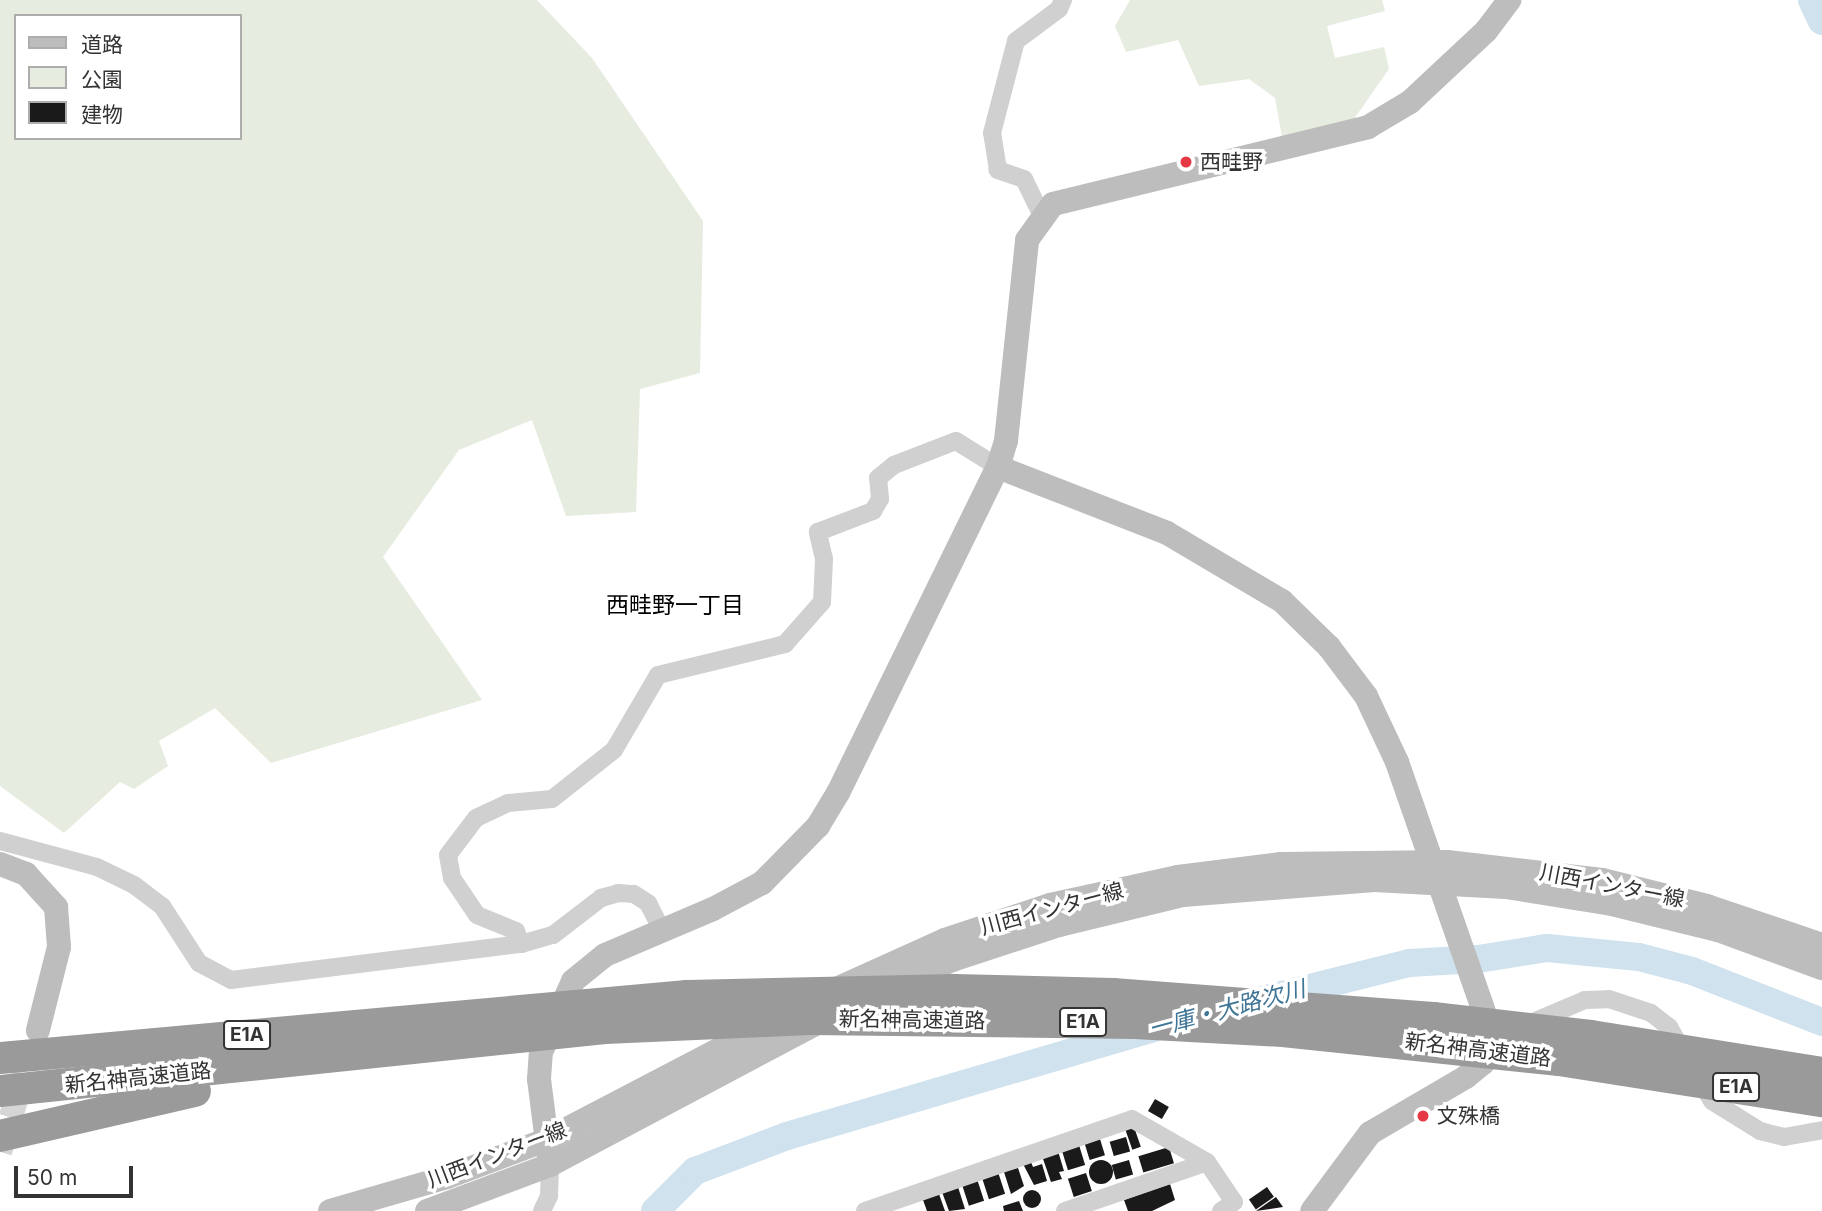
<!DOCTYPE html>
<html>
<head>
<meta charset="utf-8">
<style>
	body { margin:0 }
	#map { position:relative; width:1822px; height:1211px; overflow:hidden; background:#fff; font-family:Inter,"Noto Sans JP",sans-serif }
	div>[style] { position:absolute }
	.green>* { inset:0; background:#e6ecdf }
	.river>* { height:28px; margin:-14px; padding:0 14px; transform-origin:14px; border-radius:14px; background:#cfe2ee }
	.building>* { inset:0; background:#1a1a1a; transform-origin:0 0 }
	.round { border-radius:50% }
	.secondary-tunnel>* { height:24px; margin-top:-12px; transform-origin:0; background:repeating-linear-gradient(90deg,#d6d6d6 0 24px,transparent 0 36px) }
	.street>* { height:18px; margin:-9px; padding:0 9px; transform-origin:9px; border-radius:9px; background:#d0d0d0 }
	.secondary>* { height:24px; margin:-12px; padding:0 12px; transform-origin:12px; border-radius:12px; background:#bdbdbd }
	.highway>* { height:32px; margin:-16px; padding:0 16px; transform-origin:16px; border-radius:16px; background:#9a9a9a }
	.dots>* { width:19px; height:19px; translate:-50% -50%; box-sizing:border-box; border:4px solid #fff; border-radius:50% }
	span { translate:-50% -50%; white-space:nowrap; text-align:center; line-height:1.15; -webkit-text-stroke:7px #fff; paint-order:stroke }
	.shield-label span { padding:2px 5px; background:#fff; border:2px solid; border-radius:5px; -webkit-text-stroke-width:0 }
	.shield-label { font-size:19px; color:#333; font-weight:700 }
	.poi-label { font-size:21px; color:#333 }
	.left { translate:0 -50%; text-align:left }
	.street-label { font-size:21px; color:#333 }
	.neighbourhood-label { font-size:23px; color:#000 }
	.water-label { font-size:23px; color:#3f7597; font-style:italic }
	.legend { position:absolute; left:14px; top:14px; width:228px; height:126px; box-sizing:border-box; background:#fff; border:2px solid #adadad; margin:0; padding:9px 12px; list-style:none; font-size:21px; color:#333 }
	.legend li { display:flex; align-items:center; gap:14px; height:35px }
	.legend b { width:35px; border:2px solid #adadad }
	.scale { position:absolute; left:14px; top:1166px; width:119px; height:32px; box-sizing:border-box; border:4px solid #333; border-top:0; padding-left:9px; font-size:21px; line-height:24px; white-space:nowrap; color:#333; -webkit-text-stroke:5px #fff; paint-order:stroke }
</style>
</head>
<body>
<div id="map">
	<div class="green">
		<div style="clip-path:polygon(evenodd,0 0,537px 0,592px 58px,703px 221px,700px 373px,640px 389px,636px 512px,566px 516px,532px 420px,459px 450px,383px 557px,482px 700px,271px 763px,215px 708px,159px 741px,168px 766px,134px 789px,120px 782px,64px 833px,0 786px,0 0,16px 16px,240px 16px,240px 138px,16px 138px,16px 16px)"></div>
		<div style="clip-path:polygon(1130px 0,1382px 0,1385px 11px,1327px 26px,1335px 58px,1384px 47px,1389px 69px,1354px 119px,1282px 137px,1275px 98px,1249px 79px,1199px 86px,1178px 40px,1126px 52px,1115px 26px)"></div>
	</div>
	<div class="river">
		<div style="left:1812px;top:0;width:23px;rotate:65deg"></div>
		<div style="left:1258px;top:1001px;width:156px;rotate:-14.1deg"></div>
		<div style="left:1409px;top:963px;width:69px;rotate:-3.3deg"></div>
		<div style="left:1478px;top:959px;width:70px;rotate:-9.1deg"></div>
		<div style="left:1547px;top:948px;width:92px;rotate:5.6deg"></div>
		<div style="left:1639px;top:957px;width:55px;rotate:14.8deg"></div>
		<div style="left:1692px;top:971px;width:140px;rotate:21.4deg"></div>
		<div style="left:655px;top:1211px;width:57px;rotate:-45deg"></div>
		<div style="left:695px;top:1171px;width:98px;rotate:-20.8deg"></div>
		<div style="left:787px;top:1136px;width:383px;rotate:-16.4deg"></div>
	</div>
	<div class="building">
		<div style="left:1155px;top:1099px;width:16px;height:14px;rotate:30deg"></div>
		<div style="left:1134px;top:1127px;width:21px;height:9px;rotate:71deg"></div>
		<div style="left:1126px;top:1137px;width:15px;height:17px;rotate:74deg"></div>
		<div style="left:1100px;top:1139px;width:17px;height:16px;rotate:73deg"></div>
		<div style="left:1079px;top:1145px;width:21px;height:18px;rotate:73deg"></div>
		<div style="left:1169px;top:1147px;width:17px;height:32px;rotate:73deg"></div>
		<div style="clip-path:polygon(1058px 1151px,1064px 1171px,1059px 1172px,1062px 1179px,1051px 1182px,1042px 1156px)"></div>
		<div style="left:1129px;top:1160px;width:15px;height:18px;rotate:74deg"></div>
		<div class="round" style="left:1089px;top:1160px;width:24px;height:24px"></div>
		<div style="clip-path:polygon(1022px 1162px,1031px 1162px,1033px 1167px,1042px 1164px,1047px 1181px,1034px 1185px)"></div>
		<div style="clip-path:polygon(1018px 1168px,1024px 1186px,1011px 1194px,1004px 1172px)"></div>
		<div style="left:998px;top:1172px;width:23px;height:17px;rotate:72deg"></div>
		<div style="left:1086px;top:1173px;width:19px;height:19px;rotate:72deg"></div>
		<div style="left:977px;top:1179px;width:23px;height:16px;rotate:72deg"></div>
		<div style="clip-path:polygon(1170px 1184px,1175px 1200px,1152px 1211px,1128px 1211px,1124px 1200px)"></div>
		<div style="clip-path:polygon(958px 1187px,965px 1209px,949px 1211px,942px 1192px)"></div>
		<div style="left:1267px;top:1187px;width:12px;height:22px;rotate:55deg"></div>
		<div class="round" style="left:1023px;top:1190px;width:18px;height:18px"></div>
		<div style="clip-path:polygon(939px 1194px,945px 1211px,927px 1211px,923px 1200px)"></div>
		<div style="clip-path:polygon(1276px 1197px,1283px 1207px,1256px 1211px)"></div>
		<div style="clip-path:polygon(1019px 1201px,1023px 1211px,1004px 1211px,1003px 1206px)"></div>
	</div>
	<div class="secondary-tunnel">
		<div style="left:0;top:1152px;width:82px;rotate:-72.9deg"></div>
	</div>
	<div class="street">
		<div style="left:1043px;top:218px;width:43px;rotate:-116deg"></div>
		<div style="left:1024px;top:179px;width:28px;rotate:-161deg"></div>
		<div style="left:998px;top:170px;width:37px;rotate:-99deg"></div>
		<div style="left:992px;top:133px;width:95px;rotate:-75.4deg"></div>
		<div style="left:1016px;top:41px;width:54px;rotate:-36.7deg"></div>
		<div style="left:1059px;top:9px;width:10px;rotate:-66deg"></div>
		<div style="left:0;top:841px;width:100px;rotate:15deg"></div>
		<div style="left:97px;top:867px;width:41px;rotate:25.9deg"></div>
		<div style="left:134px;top:885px;width:35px;rotate:37deg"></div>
		<div style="left:162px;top:906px;width:68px;rotate:57deg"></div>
		<div style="left:199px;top:963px;width:36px;rotate:28deg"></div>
		<div style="left:231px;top:980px;width:292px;rotate:-7.1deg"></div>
		<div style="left:521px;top:944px;width:33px;rotate:-16deg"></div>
		<div style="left:553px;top:935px;width:61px;rotate:-37.6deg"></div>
		<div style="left:601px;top:898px;width:18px;rotate:-16deg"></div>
		<div style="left:618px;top:893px;width:16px;rotate:4deg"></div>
		<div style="left:634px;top:894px;width:17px;rotate:33deg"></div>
		<div style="left:648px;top:903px;width:29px;rotate:63deg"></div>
		<div style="left:521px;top:944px;width:14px;rotate:-111deg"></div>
		<div style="left:516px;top:931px;width:42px;rotate:-157.7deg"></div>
		<div style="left:477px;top:915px;width:45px;rotate:-124deg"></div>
		<div style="left:452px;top:878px;width:23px;rotate:-100deg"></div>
		<div style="left:448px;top:855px;width:46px;rotate:-52.9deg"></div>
		<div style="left:476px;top:818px;width:35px;rotate:-25deg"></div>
		<div style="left:508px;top:803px;width:44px;rotate:-5.2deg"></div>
		<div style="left:552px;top:799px;width:79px;rotate:-38.3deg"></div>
		<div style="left:614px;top:750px;width:87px;rotate:-59.6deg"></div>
		<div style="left:658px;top:675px;width:131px;rotate:-13.7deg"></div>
		<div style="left:785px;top:644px;width:56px;rotate:-48.6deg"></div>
		<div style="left:822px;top:602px;width:43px;rotate:-87.3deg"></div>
		<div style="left:824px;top:559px;width:28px;rotate:-103deg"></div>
		<div style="left:818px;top:532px;width:59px;rotate:-20.9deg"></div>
		<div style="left:873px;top:511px;width:14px;rotate:-60deg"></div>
		<div style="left:880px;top:499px;width:21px;rotate:-95deg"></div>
		<div style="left:878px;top:478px;width:21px;rotate:-39deg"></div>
		<div style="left:894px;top:465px;width:66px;rotate:-21.2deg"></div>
		<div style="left:956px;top:441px;width:49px;rotate:31.8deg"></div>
		<div style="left:1526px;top:1025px;width:64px;rotate:-23deg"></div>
		<div style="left:1585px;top:1000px;width:24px;rotate:-2deg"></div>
		<div style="left:1609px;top:999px;width:44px;rotate:18.4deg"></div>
		<div style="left:1651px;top:1013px;width:23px;rotate:38deg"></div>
		<div style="left:1669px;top:1027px;width:30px;rotate:60deg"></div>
		<div style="left:1700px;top:1081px;width:23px;rotate:59deg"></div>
		<div style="left:1712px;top:1101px;width:57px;rotate:32deg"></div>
		<div style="left:1760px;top:1131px;width:25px;rotate:14deg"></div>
		<div style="left:1784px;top:1137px;width:39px;rotate:-10deg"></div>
		<div style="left:542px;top:1211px;width:17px;rotate:-65deg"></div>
		<div style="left:549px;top:1196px;width:31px;rotate:-88deg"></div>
		<div style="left:865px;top:1211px;width:282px;rotate:-19deg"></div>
		<div style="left:1132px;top:1119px;width:86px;rotate:29.8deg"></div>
		<div style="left:1207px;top:1162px;width:48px;rotate:56deg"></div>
		<div style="left:1234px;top:1202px;width:16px;rotate:145deg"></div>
		<div style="left:1065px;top:1211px;width:150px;rotate:-19deg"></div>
	</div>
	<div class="secondary">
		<div style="left:998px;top:467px;width:181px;rotate:21.3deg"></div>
		<div style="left:1167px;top:533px;width:134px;rotate:30.6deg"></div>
		<div style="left:1282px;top:601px;width:66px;rotate:44.4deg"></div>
		<div style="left:1329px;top:647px;width:61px;rotate:52.9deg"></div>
		<div style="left:1366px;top:696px;width:73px;rotate:64.8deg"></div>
		<div style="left:1397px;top:762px;width:295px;rotate:70.8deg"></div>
		<div style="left:1494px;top:1041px;width:25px;rotate:117deg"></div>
		<div style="left:1483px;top:1063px;width:22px;rotate:141deg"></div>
		<div style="left:1466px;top:1077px;width:111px;rotate:149.7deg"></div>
		<div style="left:1370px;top:1133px;width:97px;rotate:126.6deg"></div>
		<div style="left:0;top:864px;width:28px;rotate:21deg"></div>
		<div style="left:26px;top:874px;width:45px;rotate:47.7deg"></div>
		<div style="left:56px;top:907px;width:40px;rotate:85.7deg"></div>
		<div style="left:59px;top:947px;width:86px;rotate:104.2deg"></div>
		<div style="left:890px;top:988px;width:68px;rotate:-24.3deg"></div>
		<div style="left:952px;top:960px;width:113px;rotate:-18.1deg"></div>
		<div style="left:1059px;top:925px;width:128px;rotate:-13.6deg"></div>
		<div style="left:1183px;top:895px;width:192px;rotate:-4.5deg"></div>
		<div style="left:1374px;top:880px;width:132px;rotate:3deg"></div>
		<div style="left:1506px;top:887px;width:107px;rotate:9.1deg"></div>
		<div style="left:1612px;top:904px;width:109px;rotate:13.8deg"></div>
		<div style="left:1718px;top:930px;width:111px;rotate:20.1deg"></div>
		<div style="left:832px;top:991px;width:124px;rotate:-24.3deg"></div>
		<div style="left:945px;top:940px;width:111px;rotate:-18.4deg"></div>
		<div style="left:1050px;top:905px;width:131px;rotate:-12.3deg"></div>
		<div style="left:1178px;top:877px;width:104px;rotate:-7.2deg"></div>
		<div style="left:1281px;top:864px;width:166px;rotate:-0.7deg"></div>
		<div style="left:1447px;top:862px;width:156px;rotate:6.6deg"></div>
		<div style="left:1602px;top:880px;width:108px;rotate:13.9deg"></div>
		<div style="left:1707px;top:906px;width:121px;rotate:18.7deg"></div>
		<div style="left:550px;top:1165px;width:87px;rotate:-97.3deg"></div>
		<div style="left:539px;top:1079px;width:27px;rotate:-86deg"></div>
		<div style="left:541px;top:1052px;width:78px;rotate:-65.7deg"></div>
		<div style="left:573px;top:981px;width:41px;rotate:-39.1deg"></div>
		<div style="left:605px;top:955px;width:117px;rotate:-23.1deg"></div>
		<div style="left:713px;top:909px;width:55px;rotate:-28deg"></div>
		<div style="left:762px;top:883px;width:80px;rotate:-45.5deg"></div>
		<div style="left:818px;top:826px;width:39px;rotate:-59deg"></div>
		<div style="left:838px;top:793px;width:363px;rotate:-63.9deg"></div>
		<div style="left:998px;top:467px;width:27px;rotate:-73deg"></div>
		<div style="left:1006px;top:441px;width:202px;rotate:-84deg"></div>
		<div style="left:1027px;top:240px;width:44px;rotate:-54.2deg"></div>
		<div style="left:1053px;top:204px;width:324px;rotate:-13.7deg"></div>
		<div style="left:1368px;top:127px;width:49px;rotate:-30.8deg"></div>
		<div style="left:1410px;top:102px;width:104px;rotate:-43.1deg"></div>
		<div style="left:1486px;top:31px;width:39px;rotate:-53deg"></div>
		<div style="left:330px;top:1211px;width:122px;rotate:-16.2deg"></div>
		<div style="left:447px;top:1177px;width:106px;rotate:-20.5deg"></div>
		<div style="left:546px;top:1140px;width:255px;rotate:-27.6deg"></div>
		<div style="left:427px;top:1211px;width:131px;rotate:-20.5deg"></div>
		<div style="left:550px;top:1165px;width:305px;rotate:-28deg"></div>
	</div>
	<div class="highway">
		<div style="left:0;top:1058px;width:690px;rotate:-5.16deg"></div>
		<div style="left:687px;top:996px;width:267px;rotate:-1.3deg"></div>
		<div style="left:954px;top:990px;width:159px;rotate:1.4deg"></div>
		<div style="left:1113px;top:994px;width:321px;rotate:4.3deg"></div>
		<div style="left:1433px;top:1018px;width:159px;rotate:6.5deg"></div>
		<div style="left:1591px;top:1036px;width:234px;rotate:9.1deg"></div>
		<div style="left:0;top:1091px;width:608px;rotate:-5.94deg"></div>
		<div style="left:605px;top:1028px;width:204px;rotate:-2.5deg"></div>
		<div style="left:809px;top:1019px;width:326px;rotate:0.7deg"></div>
		<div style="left:1135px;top:1023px;width:148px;rotate:3.1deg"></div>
		<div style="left:1283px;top:1031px;width:278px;rotate:6deg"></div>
		<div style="left:1559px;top:1060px;width:266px;rotate:8.9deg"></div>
		<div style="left:0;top:1136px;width:200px;rotate:-13deg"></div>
	</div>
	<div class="dots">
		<div style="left:1186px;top:162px;background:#e63946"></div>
		<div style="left:1423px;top:1116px;background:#e63946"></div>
	</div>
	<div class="shield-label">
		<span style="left:1083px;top:1022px">E1A</span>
		<span style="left:247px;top:1035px">E1A</span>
		<span style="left:1736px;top:1087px">E1A</span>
	</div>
	<div class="poi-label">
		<span class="left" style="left:1200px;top:162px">西畦野</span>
		<span class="left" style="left:1437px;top:1116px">文殊橋</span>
	</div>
	<div class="street-label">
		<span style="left:1612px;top:886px;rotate:11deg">川西インター線</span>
		<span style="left:1052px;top:909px;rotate:-15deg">川西インター線</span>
		<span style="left:912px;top:1020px;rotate:1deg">新名神高速道路</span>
		<span style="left:1478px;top:1050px;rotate:7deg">新名神高速道路</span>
		<span style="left:138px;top:1078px;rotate:-6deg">新名神高速道路</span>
		<span style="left:497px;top:1155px;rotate:-21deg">川西インター線</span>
	</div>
	<div class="neighbourhood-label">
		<span style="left:675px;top:605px">西畦野一丁目</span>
	</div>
	<div class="water-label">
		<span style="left:1227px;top:1009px;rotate:-15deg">一庫・大路次川</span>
	</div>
	<ul class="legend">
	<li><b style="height:9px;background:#bdbdbd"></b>道路</li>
	<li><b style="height:19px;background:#e6ecdf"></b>公園</li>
	<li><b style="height:19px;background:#1a1a1a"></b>建物</li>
	</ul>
	<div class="scale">50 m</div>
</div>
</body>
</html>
